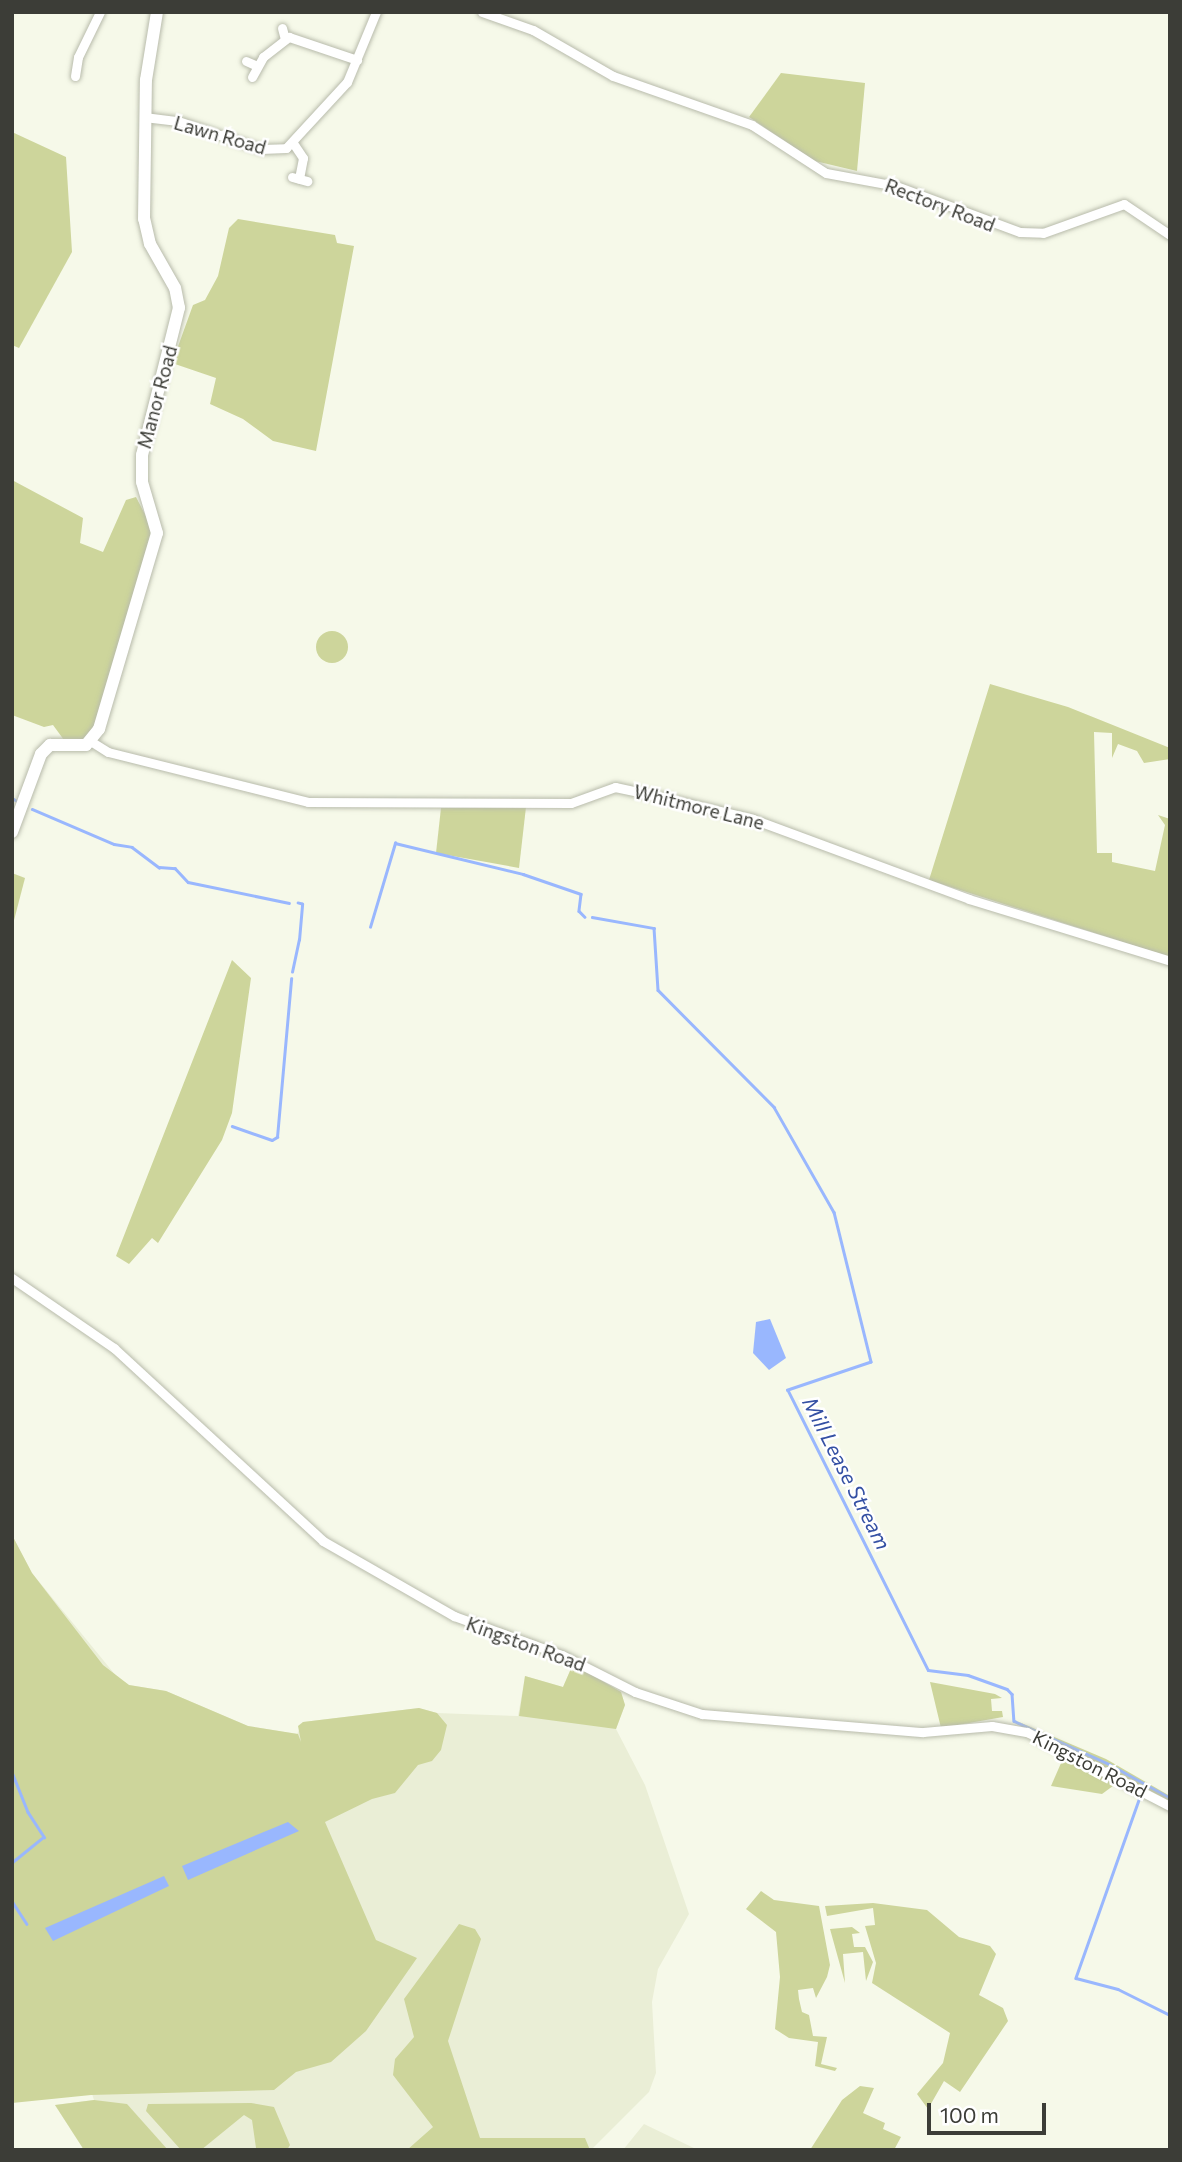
<!DOCTYPE html>
<html>
<head>
<meta charset="utf-8">
<style>
	body { margin:0 }
	#map { position:relative; width:1182px; height:2162px; overflow:hidden; background:#f6f9e9; font-family:Commissioner,sans-serif }
	div>[style] { position:absolute }
	.built>* { inset:0; background:#eaeed6 }
	.green>* { inset:0; background:#cdd59b }
	.round { border-radius:50% }
	.water>* { inset:0; background:#99b7fe }
	.stream>* { height:2.5px; margin:-1.25px; padding:0 1.25px; transform-origin:1.25px; border-radius:1.25px; background:#99b7fe }
	.roads { filter:drop-shadow(0 0 2px #b8bbab) drop-shadow(0 0 2px #b8bbab) }
	.minor>* { height:9px; margin:-4.5px; padding:0 4.5px; transform-origin:4.5px; border-radius:4.5px; background:#fff }
	.tertiary>* { height:12px; margin:-6px; padding:0 6px; transform-origin:6px; border-radius:6px; background:#fff }
	span { translate:-50% -50%; white-space:nowrap; text-align:center; line-height:1.15; -webkit-text-stroke:5px #fff; paint-order:stroke }
	.street-label { font-size:19px; color:#3c3d37 }
	.water-label { font-size:21px; color:#3450a3; font-style:italic }
	.frame { position:absolute; inset:0; border:14px solid #3c3d37; pointer-events:none }
	.scale { position:absolute; left:927px; top:2103px; width:119px; height:32px; box-sizing:border-box; border:4px solid #3c3d37; border-top:0; padding-left:9px; font-size:21px; line-height:24px; white-space:nowrap; color:#3c3d37; -webkit-text-stroke:5px #fff; paint-order:stroke }
</style>
</head>
<body>
<div id="map">
	<div class="built">
		<div style="clip-path:polygon(12px 1535px,32px 1573px,117px 1677px,129px 1685px,166px 1691px,248px 1726px,297px 1734px,303px 1722px,419px 1708px,437px 1713px,518px 1716px,525px 1676px,563px 1687px,573px 1664px,621px 1692px,625px 1705px,616px 1729px,645px 1785px,689px 1914px,658px 1969px,652px 2002px,656px 2073px,649px 2092px,591px 2150px,84px 2150px,55px 2105px,94px 2100px,12px 1844px)"></div>
		<div style="clip-path:polygon(644px 2124px,698px 2150px,699px 2150px,623px 2150px)"></div>
	</div>
	<div class="green">
		<div style="clip-path:polygon(781px 73px,865px 83px,857px 171px,815px 161px,749px 117px)"></div>
		<div style="clip-path:polygon(12px 132px,66px 157px,72px 252px,19px 348px,12px 345px)"></div>
		<div style="clip-path:polygon(238px 219px,335px 235px,337px 243px,354px 246px,316px 451px,273px 441px,243px 419px,210px 404px,216px 378px,172px 363px,193px 305px,205px 300px,218px 276px,229px 228px)"></div>
		<div style="clip-path:polygon(12px 480px,83px 518px,80px 543px,103px 552px,126px 500px,136px 497px,153px 530px,98px 719px,87px 740px,64px 740px,53px 725px,44px 727px,12px 715px)"></div>
		<div class="round" style="left:316px;top:631px;width:32px;height:32px"></div>
		<div style="clip-path:polygon(990px 684px,1068px 707px,1170px 748px,1170px 759px,1144px 763px,1137px 751px,1118px 744px,1112px 758px,1112px 733px,1094px 732px,1097px 853px,1112px 853px,1112px 862px,1155px 871px,1165px 825px,1158px 815px,1170px 819px,1170px 957px,929px 880px)"></div>
		<div style="clip-path:polygon(526px 807px,519px 868px,436px 853px,441px 808px)"></div>
		<div style="clip-path:polygon(12px 873px,25px 878px,12px 928px)"></div>
		<div style="clip-path:polygon(232px 960px,251px 978px,232px 1113px,222px 1140px,158px 1243px,152px 1238px,129px 1264px,116px 1256px)"></div>
		<div style="clip-path:polygon(12px 1535px,32px 1573px,103px 1665px,129px 1685px,166px 1691px,248px 1726px,298px 1734px,301px 1742px,298px 1726px,303px 1722px,419px 1708px,437px 1713px,447px 1725px,441px 1750px,432px 1761px,418px 1765px,395px 1793px,372px 1799px,325px 1822px,376px 1940px,417px 1958px,366px 2031px,331px 2062px,296px 2072px,274px 2090px,91px 2095px,12px 2103px)"></div>
		<div style="clip-path:polygon(573px 1664px,621px 1692px,625px 1705px,616px 1729px,519px 1716px,525px 1676px,563px 1687px)"></div>
		<div style="clip-path:polygon(930px 1682px,995px 1694px,1002px 1698px,991px 1699px,992px 1711px,1002px 1711px,1003px 1717px,941px 1728px)"></div>
		<div style="clip-path:polygon(1012px 1719px,1106px 1759px,1170px 1796px,1170px 1801px)"></div>
		<div style="clip-path:polygon(1065px 1754px,1117px 1783px,1102px 1794px,1051px 1786px)"></div>
		<div style="clip-path:polygon(761px 1891px,774px 1900px,819px 1906px,830px 1965px,827px 1977px,816px 1998px,813px 1988px,798px 1990px,799px 1999px,802px 2012px,809px 2015px,813px 2036px,827px 2037px,821px 2064px,837px 2068px,835px 2071px,815px 2066px,818px 2042px,789px 2038px,775px 2029px,780px 1977px,776px 1932px,746px 1909px)"></div>
		<div style="clip-path:polygon(873px 1903px,927px 1910px,959px 1937px,990px 1946px,996px 1954px,979px 1995px,1003px 2008px,1008px 2021px,960px 2092px,944px 2081px,928px 2109px,917px 2094px,943px 2063px,950px 2033px,872px 1983px,876px 1963px,865px 1926px,875px 1925px,873px 1908px,827px 1916px,825px 1906px)"></div>
		<div style="clip-path:polygon(459px 1924px,475px 1929px,481px 1939px,448px 2041px,480px 2138px,585px 2138px,590px 2150px,407px 2150px,433px 2127px,393px 2075px,395px 2059px,414px 2037px,404px 1999px)"></div>
		<div style="clip-path:polygon(852px 1927px,860px 1933px,852px 1934px,854px 1947px,865px 1947px,873px 1962px,866px 1981px,863px 1952px,843px 1954px,845px 1983px,830px 1929px)"></div>
		<div style="clip-path:polygon(860px 2086px,874px 2088px,863px 2113px,885px 2123px,883px 2129px,901px 2137px,894px 2150px,810px 2150px,842px 2100px)"></div>
		<div style="clip-path:polygon(94px 2100px,127px 2104px,168px 2150px,84px 2150px,55px 2105px)"></div>
		<div style="clip-path:polygon(251px 2103px,274px 2107px,290px 2145px,287px 2150px,256px 2148px,252px 2120px,244px 2115px,201px 2150px,181px 2150px,146px 2111px,148px 2104px)"></div>
	</div>
	<div class="water">
		<div style="clip-path:polygon(770px 1319px,786px 1358px,769px 1370px,753px 1353px,756px 1322px)"></div>
		<div style="clip-path:polygon(288px 1822px,299px 1831px,188px 1880px,182px 1866px)"></div>
		<div style="clip-path:polygon(164px 1876px,169px 1886px,53px 1941px,45px 1928px)"></div>
	</div>
	<div class="stream">
		<div style="left:12px;top:798px;width:8px;rotate:30deg"></div>
		<div style="left:32px;top:809px;width:89px;rotate:23.1deg"></div>
		<div style="left:114px;top:844px;width:18px;rotate:9deg"></div>
		<div style="left:132px;top:847px;width:34px;rotate:37deg"></div>
		<div style="left:159px;top:867px;width:16px;rotate:4deg"></div>
		<div style="left:175px;top:868px;width:19px;rotate:47deg"></div>
		<div style="left:188px;top:882px;width:103px;rotate:11.7deg"></div>
		<div style="left:592px;top:917px;width:63px;rotate:10.1deg"></div>
		<div style="left:654px;top:928px;width:62px;rotate:86.3deg"></div>
		<div style="left:658px;top:990px;width:165px;rotate:45.2deg"></div>
		<div style="left:774px;top:1107px;width:121px;rotate:60.3deg"></div>
		<div style="left:834px;top:1212px;width:154px;rotate:76.1deg"></div>
		<div style="left:871px;top:1362px;width:88px;rotate:161.4deg"></div>
		<div style="left:788px;top:1390px;width:313px;rotate:63.4deg"></div>
		<div style="left:928px;top:1670px;width:40px;rotate:7.1deg"></div>
		<div style="left:968px;top:1675px;width:41px;rotate:19.7deg"></div>
		<div style="left:1007px;top:1689px;width:7px;rotate:45deg"></div>
		<div style="left:1012px;top:1694px;width:27px;rotate:86deg"></div>
		<div style="left:1014px;top:1721px;width:104px;rotate:24.4deg"></div>
		<div style="left:1109px;top:1764px;width:70px;rotate:29.1deg"></div>
		<div style="left:370px;top:927px;width:88px;rotate:-73.4deg"></div>
		<div style="left:395px;top:843px;width:132px;rotate:13.6deg"></div>
		<div style="left:523px;top:874px;width:61px;rotate:19deg"></div>
		<div style="left:581px;top:894px;width:17px;rotate:97deg"></div>
		<div style="left:579px;top:911px;width:8px;rotate:45deg"></div>
		<div style="left:292px;top:972px;width:33px;rotate:-78deg"></div>
		<div style="left:299px;top:940px;width:36px;rotate:-85deg"></div>
		<div style="left:302px;top:904px;width:4px;rotate:-166deg"></div>
		<div style="left:232px;top:1126px;width:42px;rotate:19.3deg"></div>
		<div style="left:272px;top:1140px;width:6px;rotate:-31deg"></div>
		<div style="left:277px;top:1137px;width:159px;rotate:-84.9deg"></div>
		<div style="left:12px;top:1772px;width:43px;rotate:68.2deg"></div>
		<div style="left:28px;top:1812px;width:30px;rotate:57deg"></div>
		<div style="left:44px;top:1837px;width:41px;rotate:140.9deg"></div>
		<div style="left:1139px;top:1800px;width:189px;rotate:109.5deg"></div>
		<div style="left:1076px;top:1978px;width:43px;rotate:14.7deg"></div>
		<div style="left:1118px;top:1989px;width:58px;rotate:26.6deg"></div>
		<div style="left:12px;top:1901px;width:27px;rotate:57deg"></div>
	</div>
	<div class="roads">
		<div class="minor">
			<div style="left:482px;top:12px;width:54px;rotate:19.4deg"></div>
			<div style="left:533px;top:30px;width:92px;rotate:29.9deg"></div>
			<div style="left:613px;top:76px;width:147px;rotate:19.4deg"></div>
			<div style="left:752px;top:125px;width:88px;rotate:33deg"></div>
			<div style="left:826px;top:173px;width:71px;rotate:10.5deg"></div>
			<div style="left:896px;top:186px;width:132px;rotate:20.4deg"></div>
			<div style="left:1020px;top:232px;width:23px;rotate:2deg"></div>
			<div style="left:1043px;top:233px;width:86px;rotate:-19.7deg"></div>
			<div style="left:1124px;top:204px;width:55px;rotate:34deg"></div>
			<div style="left:282px;top:28px;width:11px;rotate:75deg"></div>
			<div style="left:246px;top:61px;width:12px;rotate:24deg"></div>
			<div style="left:75px;top:76px;width:19px;rotate:-81deg"></div>
			<div style="left:78px;top:57px;width:50px;rotate:-63.9deg"></div>
			<div style="left:252px;top:77px;width:23px;rotate:-61deg"></div>
			<div style="left:263px;top:57px;width:33px;rotate:-38deg"></div>
			<div style="left:289px;top:37px;width:72px;rotate:18.7deg"></div>
			<div style="left:144px;top:117px;width:34px;rotate:7deg"></div>
			<div style="left:178px;top:121px;width:88px;rotate:18.6deg"></div>
			<div style="left:261px;top:149px;width:25px;rotate:-2deg"></div>
			<div style="left:286px;top:148px;width:90px;rotate:-47.3deg"></div>
			<div style="left:347px;top:82px;width:76px;rotate:-67.5deg"></div>
			<div style="left:293px;top:143px;width:18px;rotate:56deg"></div>
			<div style="left:303px;top:158px;width:21px;rotate:101deg"></div>
			<div style="left:292px;top:177px;width:16px;rotate:15deg"></div>
			<div style="left:92px;top:742px;width:19px;rotate:32deg"></div>
			<div style="left:108px;top:752px;width:206px;rotate:14deg"></div>
			<div style="left:308px;top:802px;width:263px;rotate:0.2deg"></div>
			<div style="left:571px;top:803px;width:47px;rotate:-20deg"></div>
			<div style="left:615px;top:787px;width:40px;rotate:12deg"></div>
			<div style="left:654px;top:795px;width:102px;rotate:13.6deg"></div>
			<div style="left:753px;top:819px;width:230px;rotate:20.3deg"></div>
			<div style="left:969px;top:899px;width:210px;rotate:17.1deg"></div>
			<div style="left:12px;top:1278px;width:124px;rotate:34.5deg"></div>
			<div style="left:114px;top:1348px;width:284px;rotate:42.7deg"></div>
			<div style="left:323px;top:1541px;width:151px;rotate:29.8deg"></div>
			<div style="left:454px;top:1616px;width:115px;rotate:19.9deg"></div>
			<div style="left:562px;top:1655px;width:82px;rotate:26.9deg"></div>
			<div style="left:635px;top:1692px;width:71px;rotate:18.2deg"></div>
			<div style="left:702px;top:1714px;width:222px;rotate:4.7deg"></div>
			<div style="left:923px;top:1732px;width:69px;rotate:-5deg"></div>
			<div style="left:992px;top:1726px;width:36px;rotate:10deg"></div>
			<div style="left:1027px;top:1732px;width:161px;rotate:27.4deg"></div>
		</div>
		<div class="tertiary">
			<div style="left:12px;top:832px;width:83px;rotate:-69.6deg"></div>
			<div style="left:41px;top:754px;width:13px;rotate:-45deg"></div>
			<div style="left:50px;top:745px;width:36px"></div>
			<div style="left:86px;top:745px;width:21px;rotate:-51deg"></div>
			<div style="left:99px;top:729px;width:204px;rotate:-73.5deg"></div>
			<div style="left:157px;top:533px;width:53px;rotate:-106.4deg"></div>
			<div style="left:142px;top:482px;width:27px;rotate:-90deg"></div>
			<div style="left:142px;top:455px;width:152px;rotate:-75.9deg"></div>
			<div style="left:179px;top:308px;width:20px;rotate:-101deg"></div>
			<div style="left:175px;top:288px;width:51px;rotate:-119.6deg"></div>
			<div style="left:150px;top:244px;width:26px;rotate:-103deg"></div>
			<div style="left:144px;top:219px;width:139px;rotate:-89.2deg"></div>
			<div style="left:146px;top:80px;width:69px;rotate:-80.8deg"></div>
		</div>
	</div>
	<div class="street-label">
		<span style="left:220px;top:135px;rotate:16deg">Lawn Road</span>
		<span style="left:940px;top:205px;rotate:21deg">Rectory Road</span>
		<span style="left:157px;top:397px;rotate:-75deg">Manor Road</span>
		<span style="left:699px;top:807px;rotate:14deg">Whitmore Lane</span>
		<span style="left:526px;top:1644px;rotate:20deg">Kingston Road</span>
		<span style="left:1090px;top:1764px;rotate:27deg">Kingston Road</span>
	</div>
	<div class="water-label">
		<span style="left:847px;top:1473px;rotate:63deg">Mill Lease Stream</span>
	</div>
	<div class="frame"></div>
	<div class="scale">100 m</div>
</div>
</body>
</html>
